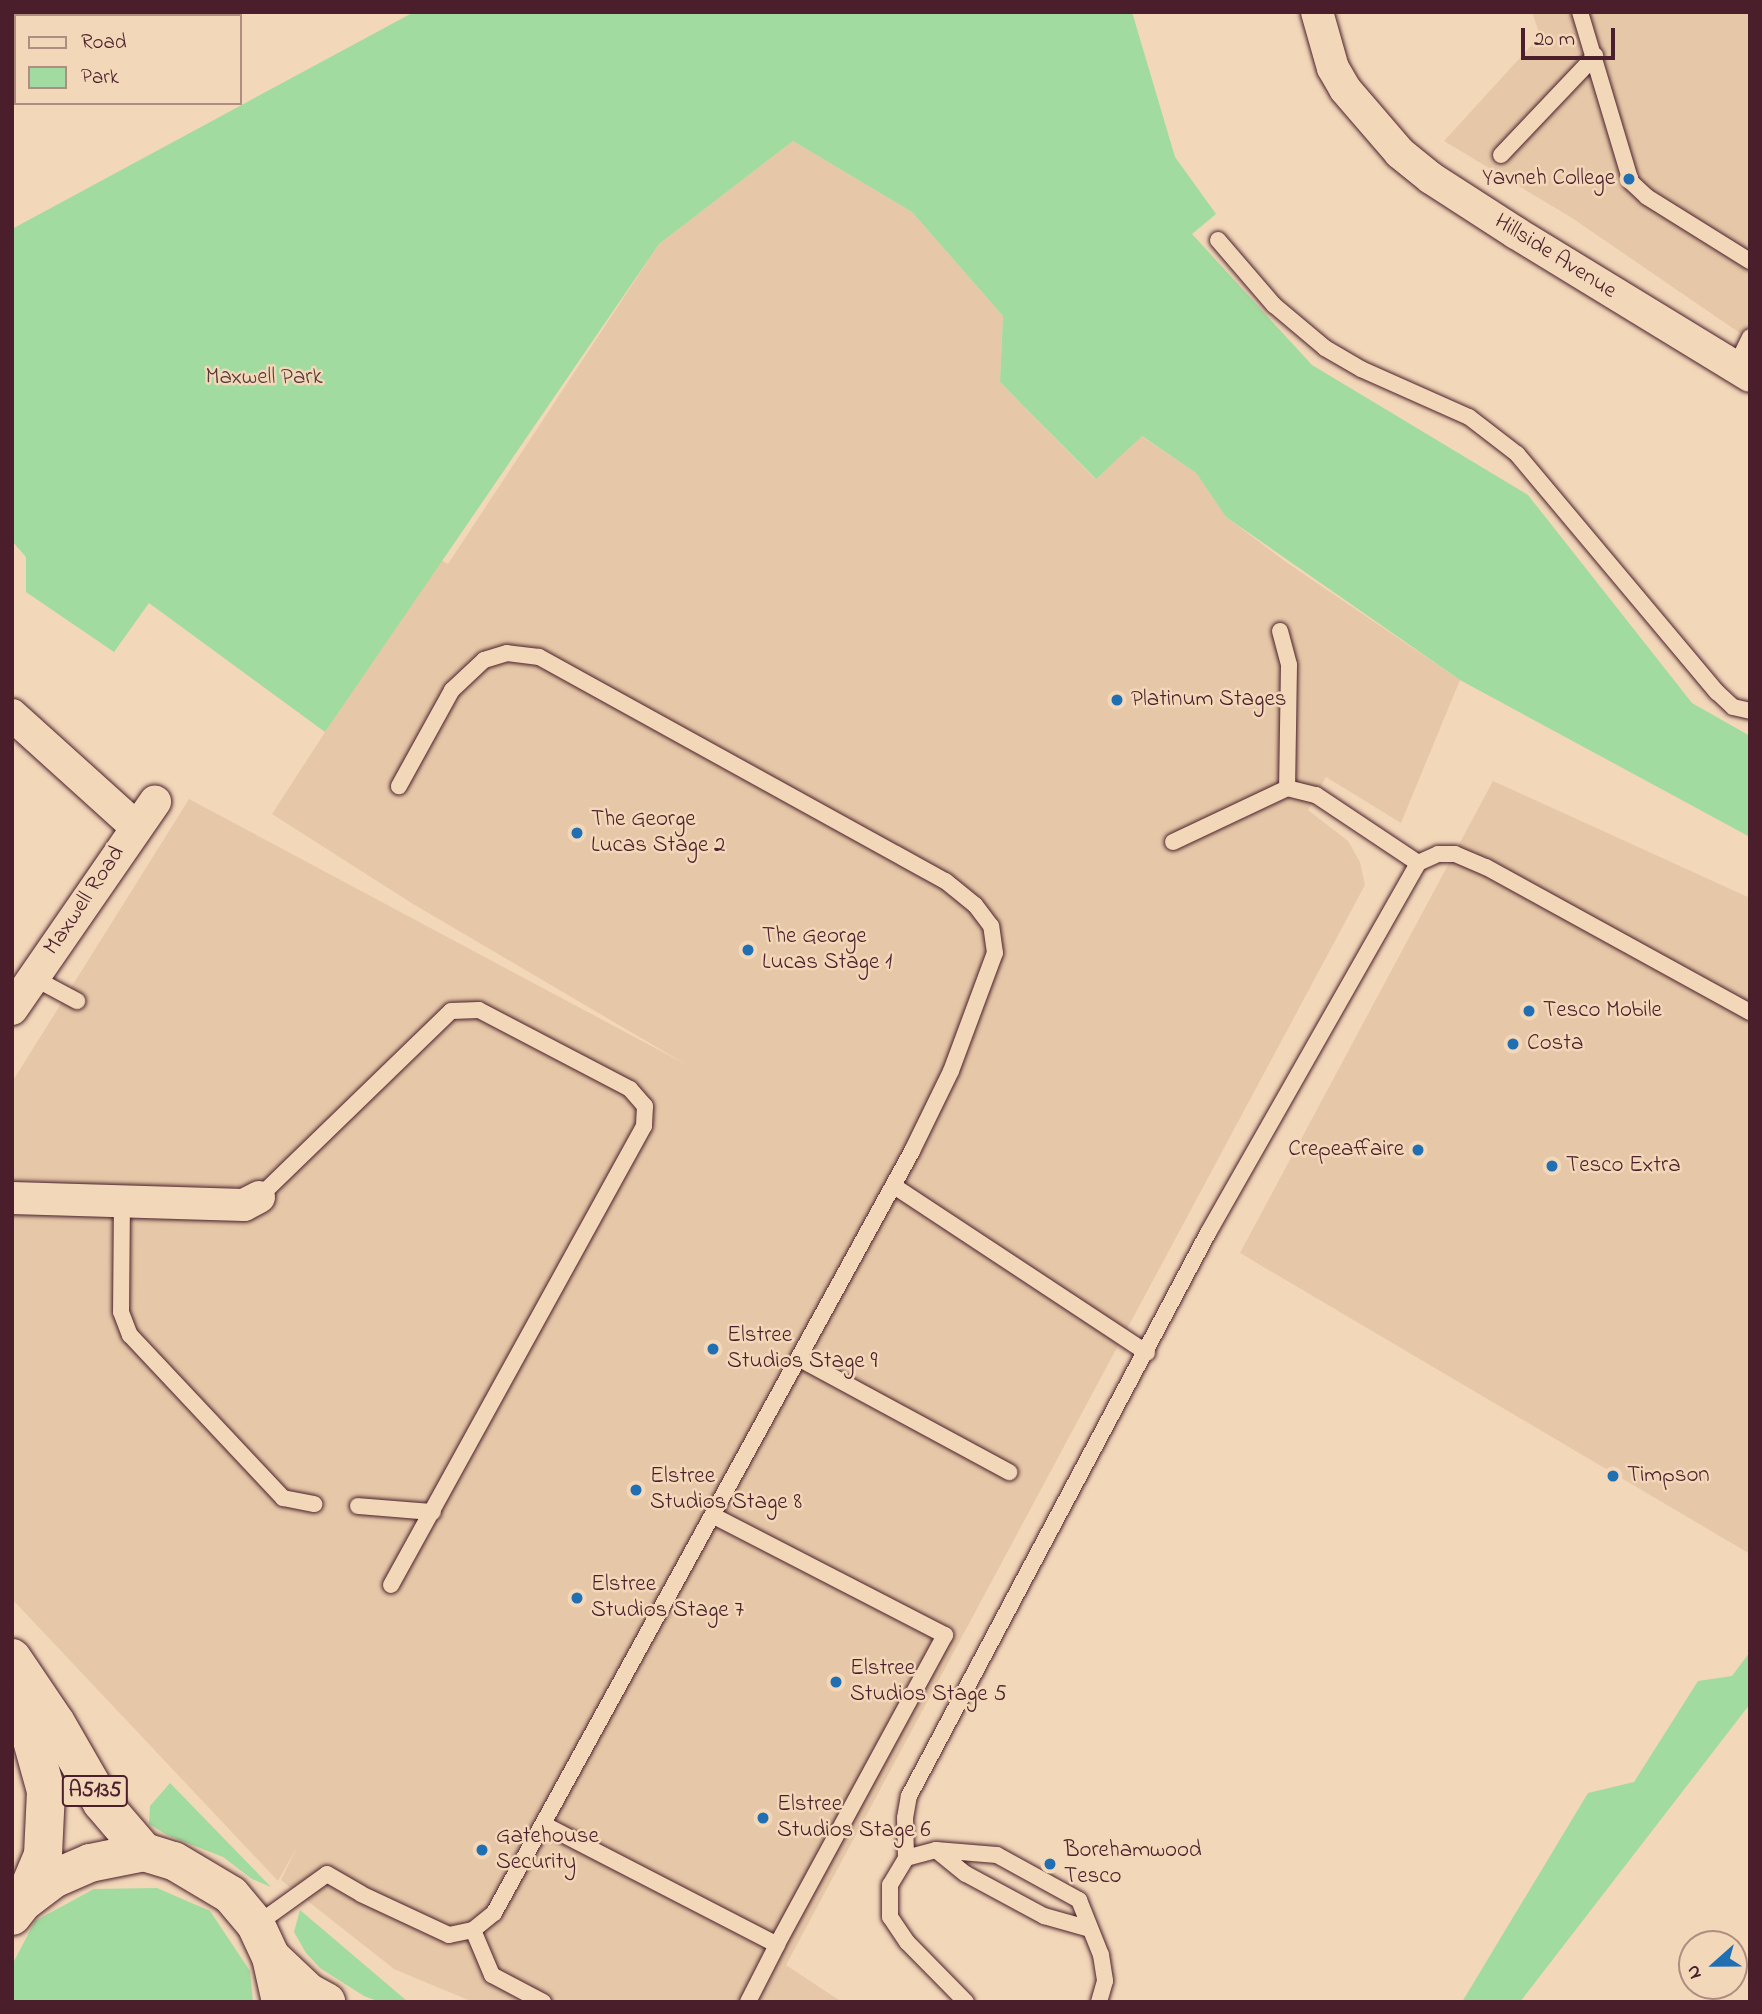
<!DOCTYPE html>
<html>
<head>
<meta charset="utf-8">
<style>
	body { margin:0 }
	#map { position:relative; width:1762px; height:2014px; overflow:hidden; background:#f2d7b9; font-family:"Indie Flower",sans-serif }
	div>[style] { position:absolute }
	.built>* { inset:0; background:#e6c8a8 }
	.green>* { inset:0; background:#a2db9f }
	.roads { filter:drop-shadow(0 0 2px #4a1f2b) drop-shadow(0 0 2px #4a1f2b) }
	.service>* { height:16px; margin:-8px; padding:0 8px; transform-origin:8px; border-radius:8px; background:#f2d7b9 }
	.minor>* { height:32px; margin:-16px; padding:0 16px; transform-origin:16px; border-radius:16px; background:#f2d7b9 }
	.secondary>* { height:38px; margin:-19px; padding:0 19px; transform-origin:19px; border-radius:19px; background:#f2d7b9 }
	.primary>* { height:38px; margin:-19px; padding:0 19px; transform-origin:19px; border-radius:19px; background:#f2d7b9 }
	.dots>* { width:19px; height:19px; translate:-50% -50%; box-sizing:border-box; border:4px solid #f2d7b9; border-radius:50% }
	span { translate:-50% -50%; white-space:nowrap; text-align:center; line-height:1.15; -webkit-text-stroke:5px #f2d7b9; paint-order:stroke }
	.shield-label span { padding:2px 5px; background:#f2d7b9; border:2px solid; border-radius:5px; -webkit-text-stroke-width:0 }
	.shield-label { font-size:21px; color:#4a1f2b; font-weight:700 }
	.poi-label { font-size:23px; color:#4a1f2b }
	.right { translate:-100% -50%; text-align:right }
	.left { translate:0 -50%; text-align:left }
	.street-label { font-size:23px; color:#4a1f2b }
	.park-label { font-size:23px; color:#573b3c }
	.frame { position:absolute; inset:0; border:14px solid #4a1f2b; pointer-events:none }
	.legend { position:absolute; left:14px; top:14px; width:228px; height:91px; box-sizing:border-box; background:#f2d7b9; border:2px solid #af8d80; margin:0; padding:9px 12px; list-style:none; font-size:21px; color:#4a1f2b }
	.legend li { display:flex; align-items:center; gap:14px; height:35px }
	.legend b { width:35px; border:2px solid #af8d80 }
	.north { position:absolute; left:1678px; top:1930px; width:70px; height:70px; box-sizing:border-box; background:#f2d7b9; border:2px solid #af8d80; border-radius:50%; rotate:249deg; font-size:19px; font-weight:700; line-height:28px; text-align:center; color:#4a1f2b }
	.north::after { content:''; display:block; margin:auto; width:24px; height:32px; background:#1f6fb2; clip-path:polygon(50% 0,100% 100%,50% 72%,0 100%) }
	.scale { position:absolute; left:1521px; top:28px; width:94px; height:32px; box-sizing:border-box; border:4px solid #4a1f2b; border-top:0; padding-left:9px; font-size:21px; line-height:24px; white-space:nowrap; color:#4a1f2b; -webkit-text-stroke:5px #f2d7b9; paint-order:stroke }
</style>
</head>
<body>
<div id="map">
	<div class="built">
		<div style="clip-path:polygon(1532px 12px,1750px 12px,1750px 340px,1572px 218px,1444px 141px,1540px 36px)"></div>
		<div style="clip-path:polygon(793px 141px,912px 212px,1003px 316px,1000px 382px,1095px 479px,1141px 436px,1196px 473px,1226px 517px,1286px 562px,1460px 680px,1401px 823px,1326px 777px,1308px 810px,1348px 841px,1360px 862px,1365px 885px,786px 1965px,842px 2002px,473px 2002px,394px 1969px,281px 1880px,298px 1845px,278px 1881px,12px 1599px,12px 1082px,189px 799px,687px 1065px,413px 904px,272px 814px,438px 558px,448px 564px,659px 244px)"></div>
		<div style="clip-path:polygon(1493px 781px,1750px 898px,1750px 1554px,1240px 1253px)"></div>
	</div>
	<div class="green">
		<div style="clip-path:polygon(414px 12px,1132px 12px,1175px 157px,1216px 214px,1192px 234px,1312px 365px,1528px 495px,1692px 703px,1750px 736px,1750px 837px,1460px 680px,1226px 517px,1196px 473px,1142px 436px,1096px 479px,1000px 382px,1003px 316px,912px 212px,793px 141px,659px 244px,325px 732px,149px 603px,114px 652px,26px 592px,26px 557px,12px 541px,12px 229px)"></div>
		<div style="clip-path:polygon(1750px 1652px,1750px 1704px,1520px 2002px,1462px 2002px,1588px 1793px,1634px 1782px,1698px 1681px,1732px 1676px)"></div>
		<div style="clip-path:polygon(170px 1783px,271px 1887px,252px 1879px,223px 1857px,167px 1835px,149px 1824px,150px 1806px)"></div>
		<div style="clip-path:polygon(157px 1888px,210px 1911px,250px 1971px,253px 2002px,12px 2002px,12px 1965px,35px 1921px,94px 1889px)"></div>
		<div style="clip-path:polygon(300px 1910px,407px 2001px,407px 2002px,380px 2002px,364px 1996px,320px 1968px,306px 1953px,294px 1932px)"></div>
	</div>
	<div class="roads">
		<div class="service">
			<div style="left:1580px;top:12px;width:177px;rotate:73.3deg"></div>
			<div style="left:1631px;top:182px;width:22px;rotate:43deg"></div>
			<div style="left:1647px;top:197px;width:121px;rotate:31.9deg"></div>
			<div style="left:1501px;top:155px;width:137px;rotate:-46.5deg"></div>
			<div style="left:1218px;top:240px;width:86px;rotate:49.3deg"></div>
			<div style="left:1274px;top:305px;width:67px;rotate:40.1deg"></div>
			<div style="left:1325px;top:348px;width:42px;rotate:30.3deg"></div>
			<div style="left:1361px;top:369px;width:118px;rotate:24deg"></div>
			<div style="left:1469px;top:417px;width:61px;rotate:37.6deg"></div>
			<div style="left:1517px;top:454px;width:311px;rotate:50deg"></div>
			<div style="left:1717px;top:692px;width:22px;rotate:43deg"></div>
			<div style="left:1733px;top:707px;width:17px;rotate:13deg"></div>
			<div style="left:1736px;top:366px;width:32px;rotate:-64deg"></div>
			<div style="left:1280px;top:631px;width:35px;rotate:75deg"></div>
			<div style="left:1289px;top:665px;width:123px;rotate:90.9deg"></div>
			<div style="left:1287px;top:788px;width:30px;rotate:14deg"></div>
			<div style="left:1316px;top:795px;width:123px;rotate:33.7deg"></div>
			<div style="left:1173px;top:842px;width:126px;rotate:-25.3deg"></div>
			<div style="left:34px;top:978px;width:49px;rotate:28.1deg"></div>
			<div style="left:894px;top:1186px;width:303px;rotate:33.4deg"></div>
			<div style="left:259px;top:1197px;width:267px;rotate:-44.1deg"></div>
			<div style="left:451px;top:1011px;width:28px;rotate:-2deg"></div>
			<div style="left:479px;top:1010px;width:170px;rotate:27.6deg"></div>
			<div style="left:630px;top:1089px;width:23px;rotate:49deg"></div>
			<div style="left:645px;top:1106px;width:20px;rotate:93deg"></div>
			<div style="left:644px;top:1126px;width:524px;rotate:118.86deg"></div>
			<div style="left:122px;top:1200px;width:112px;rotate:90.5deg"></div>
			<div style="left:121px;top:1312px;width:25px;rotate:69deg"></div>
			<div style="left:130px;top:1335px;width:224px;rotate:46.8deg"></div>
			<div style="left:283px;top:1498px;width:32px;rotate:11deg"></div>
			<div style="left:800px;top:1359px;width:238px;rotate:28.4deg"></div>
			<div style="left:358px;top:1506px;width:75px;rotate:4.6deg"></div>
			<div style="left:714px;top:1516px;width:260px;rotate:27.3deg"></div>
			<div style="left:945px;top:1635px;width:353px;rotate:118.5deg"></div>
			<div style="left:545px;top:1825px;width:261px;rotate:27.3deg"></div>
			<div style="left:777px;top:1945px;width:64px;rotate:117deg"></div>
			<div style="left:936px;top:1850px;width:38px;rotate:39deg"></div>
			<div style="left:966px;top:1874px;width:89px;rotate:28.3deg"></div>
			<div style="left:1044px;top:1916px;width:48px;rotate:15.8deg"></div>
			<div style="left:906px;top:1858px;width:31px;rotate:-15deg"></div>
			<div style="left:936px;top:1850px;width:61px;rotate:4.7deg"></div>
			<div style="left:997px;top:1855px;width:94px;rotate:28.8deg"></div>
			<div style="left:1079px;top:1900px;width:59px;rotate:68.2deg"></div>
			<div style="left:1101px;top:1955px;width:26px;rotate:81deg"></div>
			<div style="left:1105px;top:1981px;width:22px;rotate:106deg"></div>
			<div style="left:256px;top:1925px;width:87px;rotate:-35.7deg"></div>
			<div style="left:327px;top:1874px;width:39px;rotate:30deg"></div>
			<div style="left:361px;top:1894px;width:97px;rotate:25deg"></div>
			<div style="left:449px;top:1935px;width:25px;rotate:-12deg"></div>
			<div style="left:473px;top:1930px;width:27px;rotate:-39deg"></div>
			<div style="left:494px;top:1913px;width:869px;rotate:-61.25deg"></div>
			<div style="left:912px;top:1151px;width:89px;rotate:-64deg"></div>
			<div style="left:951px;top:1071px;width:126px;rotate:-69.6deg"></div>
			<div style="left:995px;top:953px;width:27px;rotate:-98deg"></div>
			<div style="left:991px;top:926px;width:26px;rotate:-127deg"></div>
			<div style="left:975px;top:905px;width:38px;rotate:-141deg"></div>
			<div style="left:945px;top:881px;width:464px;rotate:-151.1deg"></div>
			<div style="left:539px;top:657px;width:32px;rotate:-173deg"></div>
			<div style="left:507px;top:653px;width:24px;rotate:163deg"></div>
			<div style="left:484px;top:660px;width:44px;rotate:136.8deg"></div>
			<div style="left:452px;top:690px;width:110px;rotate:118.9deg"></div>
			<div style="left:473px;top:1930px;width:49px;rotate:67.1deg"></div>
			<div style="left:492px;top:1975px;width:58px;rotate:27.9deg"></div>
			<div style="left:966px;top:2002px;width:84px;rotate:-134.5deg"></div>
			<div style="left:907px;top:1942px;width:30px;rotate:-124deg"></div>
			<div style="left:890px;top:1917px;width:32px;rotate:-90deg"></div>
			<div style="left:890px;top:1885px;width:31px;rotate:-59deg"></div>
			<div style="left:906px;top:1858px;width:40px;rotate:-91.4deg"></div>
			<div style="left:905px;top:1818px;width:22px;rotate:-80deg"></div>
			<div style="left:909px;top:1796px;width:637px;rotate:-62.03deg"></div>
			<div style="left:1208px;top:1233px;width:425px;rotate:-60.4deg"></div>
			<div style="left:1418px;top:863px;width:22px;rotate:-24deg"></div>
			<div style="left:1438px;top:854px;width:17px"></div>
			<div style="left:1455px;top:854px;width:34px;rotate:23deg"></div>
			<div style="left:1486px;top:867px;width:301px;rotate:28.8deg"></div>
		</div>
		<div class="minor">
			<div style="left:1317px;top:12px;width:58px;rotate:74.1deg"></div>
			<div style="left:1333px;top:68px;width:24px;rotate:60deg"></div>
			<div style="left:1345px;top:89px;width:84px;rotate:49.3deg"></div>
			<div style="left:1400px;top:153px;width:40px;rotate:39deg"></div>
			<div style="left:1431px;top:178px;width:101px;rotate:32.9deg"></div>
			<div style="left:1516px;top:233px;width:274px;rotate:31.4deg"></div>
			<div style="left:12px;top:715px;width:167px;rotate:42.1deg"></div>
			<div style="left:12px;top:1009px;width:252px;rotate:-55.4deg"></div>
			<div style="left:12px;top:1198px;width:232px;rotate:1.7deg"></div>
			<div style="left:244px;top:1205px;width:17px;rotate:-28deg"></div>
		</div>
		<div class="secondary">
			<div style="left:271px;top:1957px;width:51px;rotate:43.4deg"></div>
			<div style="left:308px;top:1992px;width:21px;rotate:29deg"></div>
		</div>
		<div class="primary">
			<div style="left:12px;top:1658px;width:78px;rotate:55.9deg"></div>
			<div style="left:56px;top:1723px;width:92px;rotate:60.1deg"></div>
			<div style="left:102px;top:1803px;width:65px;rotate:49.4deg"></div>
			<div style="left:12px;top:1703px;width:39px;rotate:61deg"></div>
			<div style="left:31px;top:1737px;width:56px;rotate:74.5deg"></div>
			<div style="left:46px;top:1791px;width:64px;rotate:92.7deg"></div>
			<div style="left:43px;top:1855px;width:49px;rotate:112.9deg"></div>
			<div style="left:12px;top:1916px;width:18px;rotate:-52deg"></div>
			<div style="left:23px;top:1902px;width:38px;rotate:-37deg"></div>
			<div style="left:53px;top:1879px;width:40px;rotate:-23.4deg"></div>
			<div style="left:90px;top:1863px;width:55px;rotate:-11.5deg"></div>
			<div style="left:144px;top:1852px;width:31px;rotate:17deg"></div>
			<div style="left:174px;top:1861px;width:66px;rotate:30.8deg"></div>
			<div style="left:231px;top:1895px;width:39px;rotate:50deg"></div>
			<div style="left:256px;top:1925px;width:35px;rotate:65deg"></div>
			<div style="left:271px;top:1957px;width:46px;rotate:77.5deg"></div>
		</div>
	</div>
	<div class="dots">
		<div style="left:1629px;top:179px;background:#1f6fb2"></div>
		<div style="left:1117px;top:700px;background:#1f6fb2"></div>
		<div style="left:577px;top:833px;background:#1f6fb2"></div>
		<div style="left:748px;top:950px;background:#1f6fb2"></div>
		<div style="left:1529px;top:1011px;background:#1f6fb2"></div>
		<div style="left:1513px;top:1044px;background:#1f6fb2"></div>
		<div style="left:1418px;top:1150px;background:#1f6fb2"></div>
		<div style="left:1552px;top:1166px;background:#1f6fb2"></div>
		<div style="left:713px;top:1349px;background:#1f6fb2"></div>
		<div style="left:1613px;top:1476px;background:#1f6fb2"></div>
		<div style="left:636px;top:1490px;background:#1f6fb2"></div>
		<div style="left:577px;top:1598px;background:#1f6fb2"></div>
		<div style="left:836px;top:1682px;background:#1f6fb2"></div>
		<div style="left:763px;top:1818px;background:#1f6fb2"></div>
		<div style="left:482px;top:1850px;background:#1f6fb2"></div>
		<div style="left:1050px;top:1864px;background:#1f6fb2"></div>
	</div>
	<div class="shield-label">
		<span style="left:95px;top:1791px">A5135</span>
	</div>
	<div class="poi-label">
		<span class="right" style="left:1615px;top:179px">Yavneh College</span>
		<span class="left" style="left:1131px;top:700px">Platinum Stages</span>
		<span class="left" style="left:591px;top:833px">The George<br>Lucas Stage 2</span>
		<span class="left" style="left:762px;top:950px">The George<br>Lucas Stage 1</span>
		<span class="left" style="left:1543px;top:1011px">Tesco Mobile</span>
		<span class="left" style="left:1527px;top:1044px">Costa</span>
		<span class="right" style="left:1404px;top:1150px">Crepeaffaire</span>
		<span class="left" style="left:1566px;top:1166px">Tesco Extra</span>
		<span class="left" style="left:727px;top:1349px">Elstree<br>Studios Stage 9</span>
		<span class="left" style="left:1627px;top:1476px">Timpson</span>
		<span class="left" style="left:650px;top:1490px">Elstree<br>Studios Stage 8</span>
		<span class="left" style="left:591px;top:1598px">Elstree<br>Studios Stage 7</span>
		<span class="left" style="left:850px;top:1682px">Elstree<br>Studios Stage 5</span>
		<span class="left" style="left:777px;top:1818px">Elstree<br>Studios Stage 6</span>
		<span class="left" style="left:496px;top:1850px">Gatehouse<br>Security</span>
		<span class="left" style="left:1064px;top:1864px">Borehamwood<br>Tesco</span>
	</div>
	<div class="street-label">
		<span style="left:1555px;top:257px;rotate:32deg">Hillside Avenue</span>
		<span style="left:85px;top:901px;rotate:-56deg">Maxwell Road</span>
	</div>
	<div class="park-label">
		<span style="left:264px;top:378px">Maxwell Park</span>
	</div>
	<div class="frame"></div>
	<ul class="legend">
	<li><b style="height:9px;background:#f2d7b9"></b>Road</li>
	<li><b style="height:19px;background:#a2db9f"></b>Park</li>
	</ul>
	<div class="north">N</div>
	<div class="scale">20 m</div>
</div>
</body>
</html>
